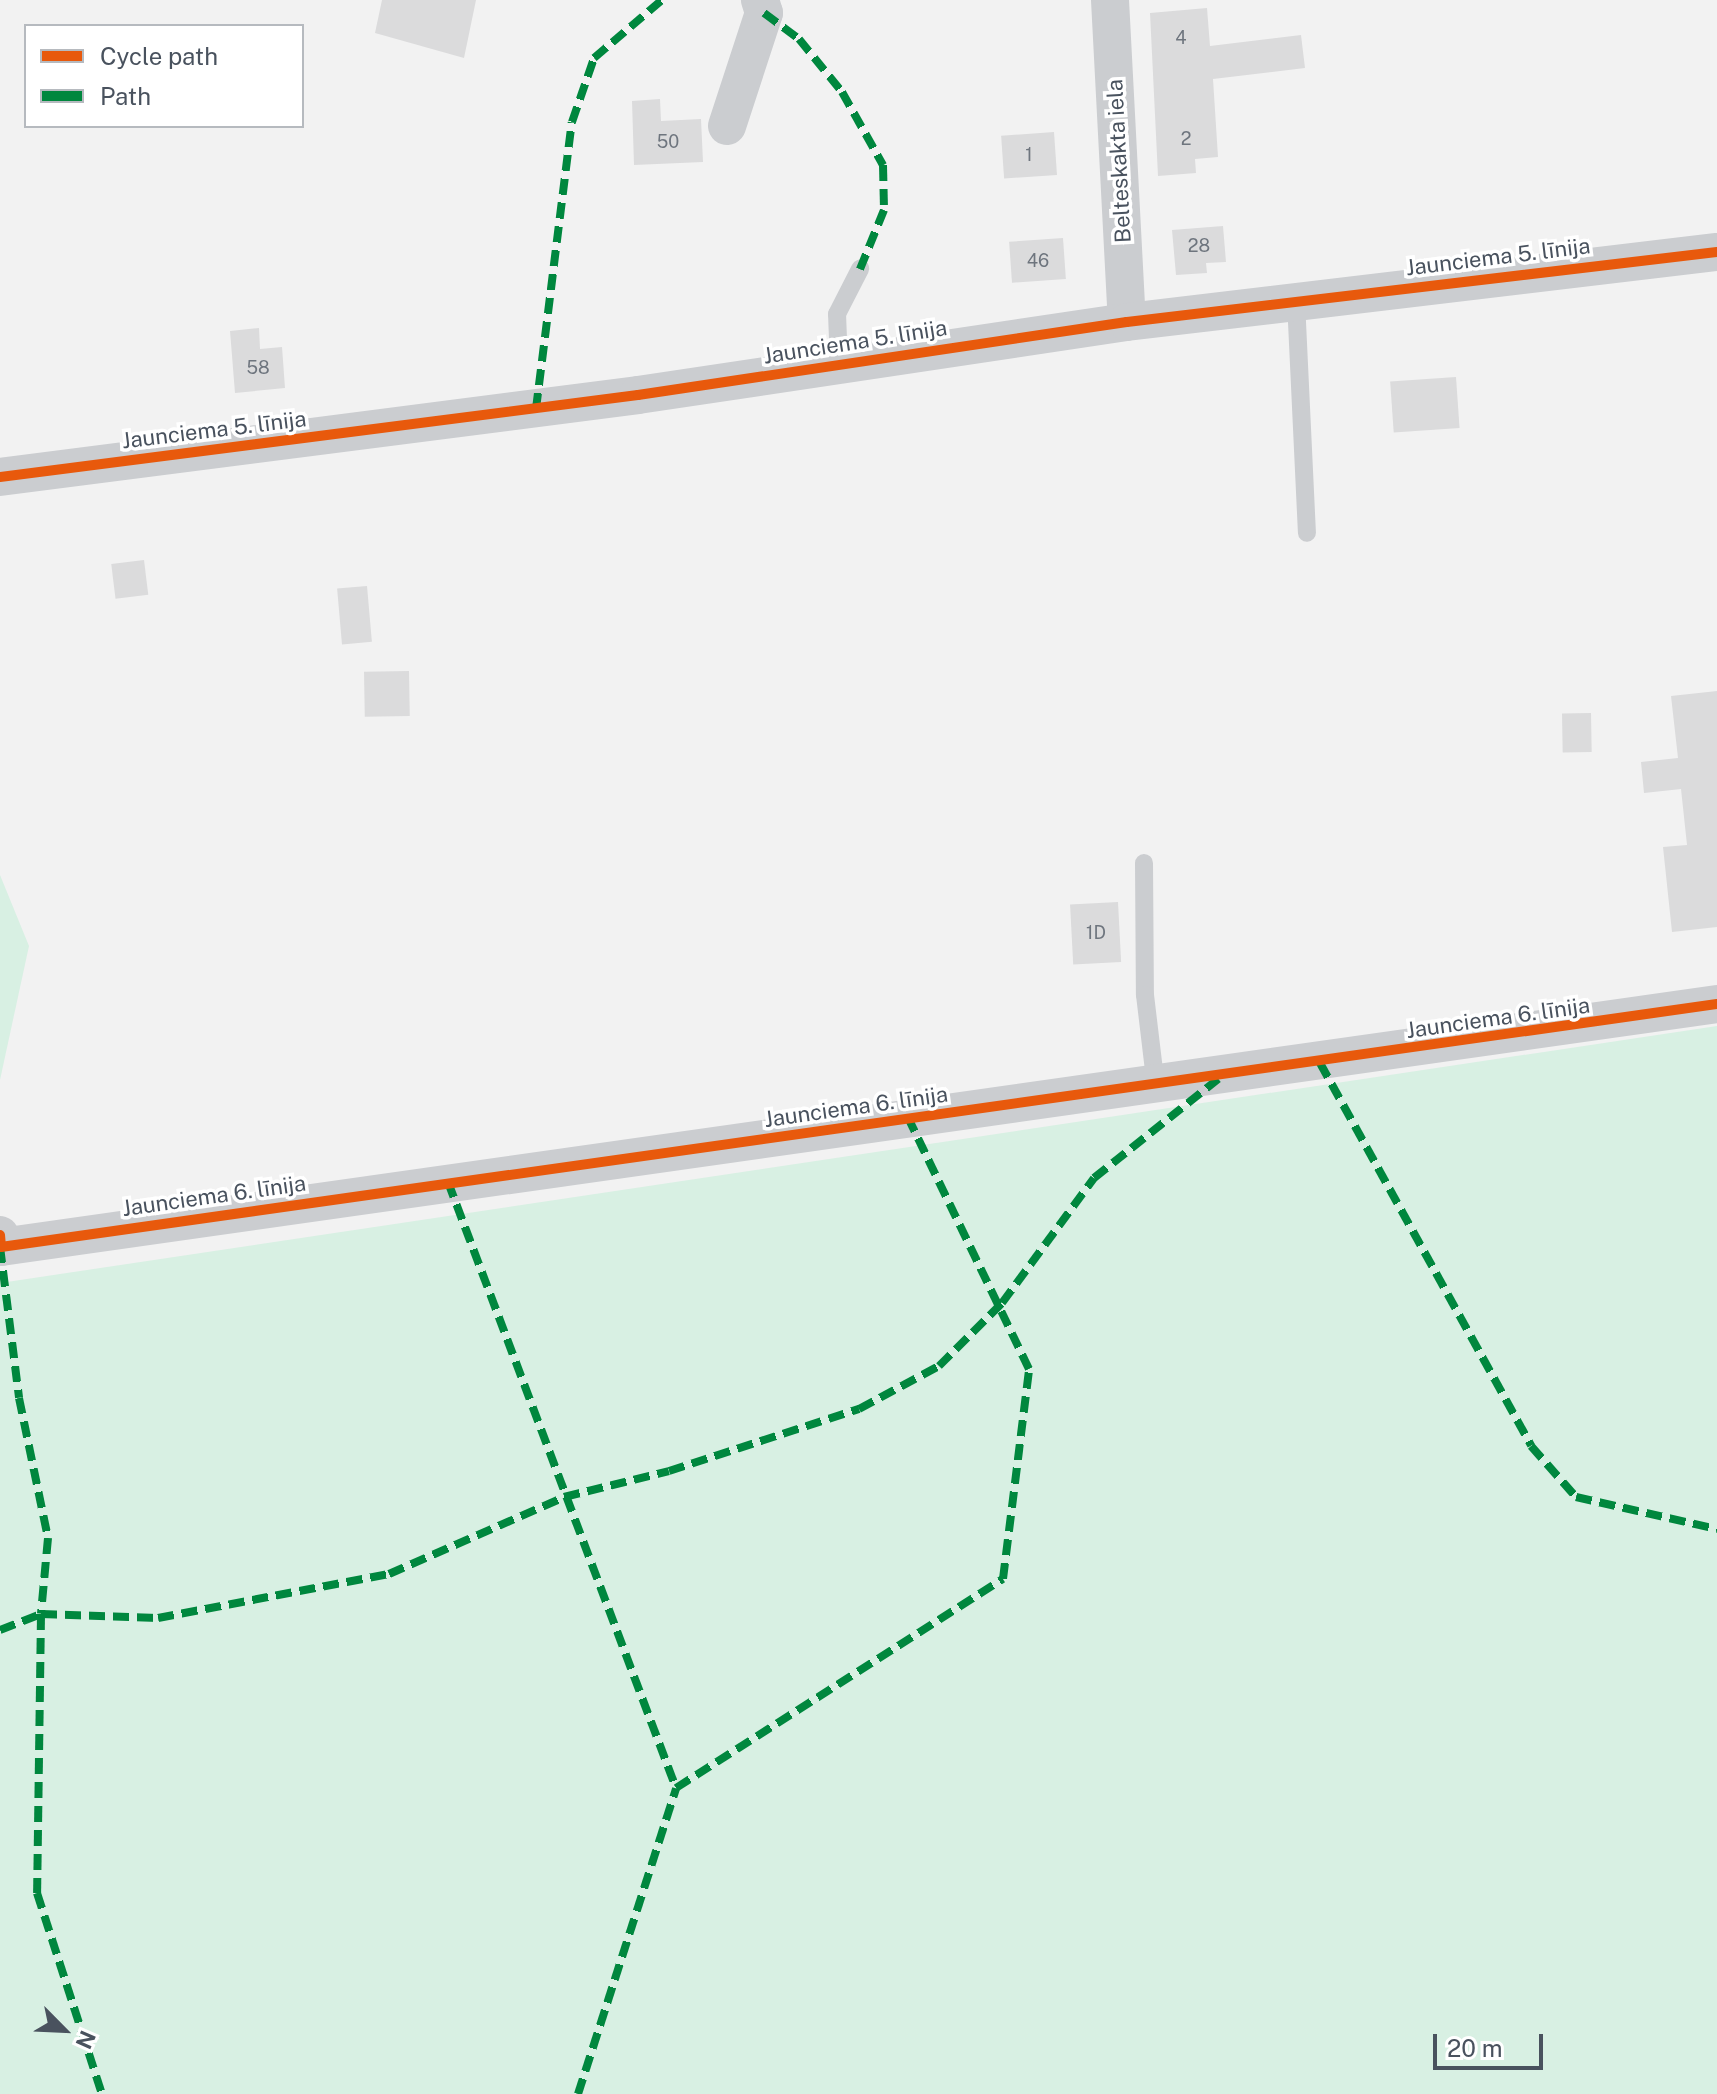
<!DOCTYPE html>
<html>
<head>
<meta charset="utf-8">
<style>
	body { margin:0 }
	#map { position:relative; width:1717px; height:2094px; overflow:hidden; background:#f2f2f2; font-family:"Public Sans",sans-serif }
	div>[style] { position:absolute }
	.green>* { inset:0; background:#d8f0e3 }
	.building>* { inset:0; background:#dbdbdc; transform-origin:0 0 }
	.lane>* { height:18px; margin:-9px; padding:0 9px; transform-origin:9px; border-radius:9px; background:#cbcdd0 }
	.street>* { height:38px; margin:-19px; padding:0 19px; transform-origin:19px; border-radius:19px; background:#cbcdd0 }
	.quiet>* { height:8px; margin-top:-4px; transform-origin:0; background:repeating-linear-gradient(90deg,#00873e 0 16px,transparent 0 24px) }
	.cycleway>* { height:10px; margin:-5px; padding:0 5px; transform-origin:5px; border-radius:5px; background:#e8590c }
	span { translate:-50% -50%; white-space:nowrap; text-align:center; line-height:1.15; -webkit-text-stroke:7px #fff; paint-order:stroke }
	.number-label { font-size:18px; color:#6e757e }
	.number-label span { -webkit-text-stroke-width:0 }
	.street-label { font-size:22px; color:#49525e }
	.legend { position:absolute; left:24px; top:24px; width:280px; height:104px; box-sizing:border-box; background:#fff; border:2px solid #b6babf; margin:0; padding:10px 14px; list-style:none; font-size:24px; color:#49525e }
	.legend li { display:flex; align-items:center; gap:16px; height:40px }
	.legend b { width:40px; border:2px solid #b6babf }
	.north { position:absolute; left:24px; top:1990px; width:80px; height:80px; -webkit-text-stroke:6px #fff; paint-order:stroke; rotate:114deg; font-size:22px; font-weight:700; line-height:32px; text-align:center; color:#49525e }
	.north::after { content:''; display:block; margin:auto; width:28px; height:36px; background:#49525e; clip-path:polygon(50% 0,100% 100%,50% 72%,0 100%) }
	.scale { position:absolute; left:1433px; top:2034px; width:110px; height:36px; box-sizing:border-box; border:4px solid #49525e; border-top:0; padding-left:10px; font-size:24px; line-height:28px; white-space:nowrap; color:#49525e; -webkit-text-stroke:6px #fff; paint-order:stroke }
</style>
</head>
<body>
<div id="map">
	<div class="green">
		<div style="clip-path:polygon(0 875px,29px 946px,0 1080px)"></div>
		<div style="clip-path:polygon(1717px 1026px,1717px 2094px,0 2094px,0 1283px)"></div>
	</div>
	<div class="building">
		<div style="clip-path:polygon(382px 0,476px 0,464px 58px,375px 33px)"></div>
		<div style="clip-path:polygon(1207px 8px,1210px 46px,1301px 35px,1305px 68px,1213px 79px,1218px 157px,1195px 159px,1196px 173px,1158px 176px,1150px 13px)"></div>
		<div style="clip-path:polygon(660px 99px,661px 121px,701px 119px,703px 162px,634px 165px,632px 101px)"></div>
		<div style="left:1054px;top:132px;width:43px;height:53px;rotate:86deg"></div>
		<div style="clip-path:polygon(1223px 226px,1226px 262px,1206px 263px,1207px 273px,1176px 275px,1172px 230px)"></div>
		<div style="left:1063px;top:238px;width:41px;height:54px;rotate:86deg"></div>
		<div style="clip-path:polygon(259px 328px,260px 349px,282px 347px,285px 388px,235px 393px,230px 331px)"></div>
		<div style="left:1456px;top:377px;width:51px;height:66px;rotate:86deg"></div>
		<div style="left:144px;top:560px;width:35px;height:33px;rotate:83deg"></div>
		<div style="left:367px;top:586px;width:56px;height:30px;rotate:85deg"></div>
		<div style="left:409px;top:671px;width:45px;height:45px;rotate:89deg"></div>
		<div style="clip-path:polygon(1717px 691px,1717px 927px,1672px 932px,1663px 847px,1687px 845px,1681px 789px,1644px 793px,1641px 762px,1678px 758px,1671px 696px)"></div>
		<div style="left:1591px;top:713px;width:39px;height:29px;rotate:89deg"></div>
		<div style="left:1118px;top:902px;width:60px;height:48px;rotate:87deg"></div>
	</div>
	<div class="lane">
		<div style="left:1296px;top:301px;width:232px;rotate:87.3deg"></div>
		<div style="left:839px;top:365px;width:51px;rotate:-92.2deg"></div>
		<div style="left:837px;top:314px;width:51px;rotate:-62.9deg"></div>
		<div style="left:1144px;top:863px;width:132px;rotate:89.6deg"></div>
		<div style="left:1145px;top:995px;width:93px;rotate:83.2deg"></div>
	</div>
	<div class="street">
		<div style="left:1110px;top:0;width:322px;rotate:87deg"></div>
		<div style="left:727px;top:126px;width:119px;rotate:-71.9deg"></div>
		<div style="left:764px;top:13px;width:14px;rotate:-107deg"></div>
		<div style="left:0;top:477px;width:643px;rotate:-7.32deg"></div>
		<div style="left:638px;top:395px;width:494px;rotate:-8.5deg"></div>
		<div style="left:1127px;top:322px;width:594px;rotate:-6.77deg"></div>
		<div style="left:0;top:1235px;width:12px;rotate:85deg"></div>
		<div style="left:1px;top:1247px;width:1733px;rotate:-8.06deg"></div>
	</div>
	<div class="quiet">
		<div style="left:764px;top:13px;width:44px;rotate:36.6deg"></div>
		<div style="left:799px;top:39px;width:68px;rotate:50.9deg"></div>
		<div style="left:842px;top:92px;width:84px;rotate:60.7deg"></div>
		<div style="left:883px;top:165px;width:45px;rotate:88.7deg"></div>
		<div style="left:884px;top:210px;width:64px;rotate:112.1deg"></div>
		<div style="left:536px;top:409px;width:289px;rotate:-82.9deg"></div>
		<div style="left:572px;top:122px;width:68px;rotate:-71deg"></div>
		<div style="left:594px;top:58px;width:89px;rotate:-40.5deg"></div>
		<div style="left:1320px;top:1063px;width:437px;rotate:61.1deg"></div>
		<div style="left:1531px;top:1446px;width:68px;rotate:48.6deg"></div>
		<div style="left:1576px;top:1497px;width:145px;rotate:12.8deg"></div>
		<div style="left:448px;top:1182px;width:647px;rotate:69.38deg"></div>
		<div style="left:0;top:1247px;width:152px;rotate:82.8deg"></div>
		<div style="left:19px;top:1398px;width:143px;rotate:78.3deg"></div>
		<div style="left:48px;top:1538px;width:76px;rotate:95.3deg"></div>
		<div style="left:41px;top:1614px;width:279px;rotate:90.8deg"></div>
		<div style="left:37px;top:1893px;width:211px;rotate:72.1deg"></div>
		<div style="left:0;top:1630px;width:44px;rotate:-21.3deg"></div>
		<div style="left:41px;top:1614px;width:117px;rotate:2deg"></div>
		<div style="left:158px;top:1618px;width:235px;rotate:-10.8deg"></div>
		<div style="left:389px;top:1574px;width:191px;rotate:-23.7deg"></div>
		<div style="left:564px;top:1497px;width:108px;rotate:-13.9deg"></div>
		<div style="left:669px;top:1471px;width:200px;rotate:-18.1deg"></div>
		<div style="left:859px;top:1409px;width:91px;rotate:-28.3deg"></div>
		<div style="left:939px;top:1366px;width:89px;rotate:-45deg"></div>
		<div style="left:1002px;top:1303px;width:155px;rotate:-53.6deg"></div>
		<div style="left:1094px;top:1178px;width:159px;rotate:-38.6deg"></div>
		<div style="left:578px;top:2094px;width:321px;rotate:-72.2deg"></div>
		<div style="left:676px;top:1788px;width:388px;rotate:-32.6deg"></div>
		<div style="left:1003px;top:1579px;width:212px;rotate:-82.9deg"></div>
		<div style="left:1029px;top:1369px;width:276px;rotate:-115.7deg"></div>
	</div>
	<div class="cycleway">
		<div style="left:0;top:477px;width:643px;rotate:-7.32deg"></div>
		<div style="left:638px;top:395px;width:494px;rotate:-8.5deg"></div>
		<div style="left:1127px;top:322px;width:594px;rotate:-6.77deg"></div>
		<div style="left:0;top:1235px;width:12px;rotate:85deg"></div>
		<div style="left:1px;top:1247px;width:1733px;rotate:-8.06deg"></div>
	</div>
	<div class="number-label">
		<span style="left:1181px;top:38px">4</span>
		<span style="left:1186px;top:139px">2</span>
		<span style="left:668px;top:142px">50</span>
		<span style="left:1029px;top:155px">1</span>
		<span style="left:1199px;top:246px">28</span>
		<span style="left:1038px;top:261px">46</span>
		<span style="left:258px;top:368px">58</span>
		<span style="left:1096px;top:933px">1D</span>
	</div>
	<div class="street-label">
		<span style="left:1119px;top:161px;rotate:-93deg">Belteskakta iela</span>
		<span style="left:1498px;top:257px;rotate:-7deg">Jaunciema 5. līnija</span>
		<span style="left:855px;top:342px;rotate:-9deg">Jaunciema 5. līnija</span>
		<span style="left:214px;top:430px;rotate:-7deg">Jaunciema 5. līnija</span>
		<span style="left:1498px;top:1018px;rotate:-8deg">Jaunciema 6. līnija</span>
		<span style="left:856px;top:1107px;rotate:-8deg">Jaunciema 6. līnija</span>
		<span style="left:214px;top:1196px;rotate:-8deg">Jaunciema 6. līnija</span>
	</div>
	<ul class="legend">
	<li><b style="height:10px;background:#e8590c"></b>Cycle path</li>
	<li><b style="height:10px;background:#00873e"></b>Path</li>
	</ul>
	<div class="north">N</div>
	<div class="scale">20 m</div>
</div>
</body>
</html>
